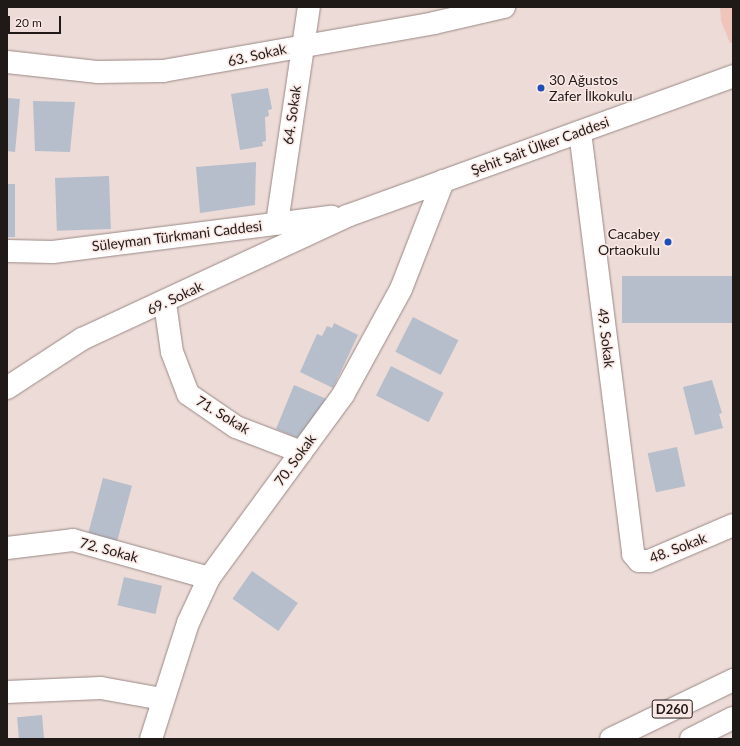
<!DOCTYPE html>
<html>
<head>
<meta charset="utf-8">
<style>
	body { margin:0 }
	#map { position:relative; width:740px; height:746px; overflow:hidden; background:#eddbd7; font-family:Lato,sans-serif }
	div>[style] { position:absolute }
	.green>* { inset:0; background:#efc5bb }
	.building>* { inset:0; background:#b6bdcb; transform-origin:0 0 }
	.roads { filter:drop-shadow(0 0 1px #998985) drop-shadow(0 0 1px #998985) }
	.minor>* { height:22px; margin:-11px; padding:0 11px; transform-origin:11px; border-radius:11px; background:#fff }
	.highway>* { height:22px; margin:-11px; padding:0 11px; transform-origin:11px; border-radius:11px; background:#fff }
	.dots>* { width:11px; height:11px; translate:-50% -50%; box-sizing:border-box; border:2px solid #fae8e4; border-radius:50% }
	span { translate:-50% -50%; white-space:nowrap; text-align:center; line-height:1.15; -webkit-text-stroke:3px #fae8e4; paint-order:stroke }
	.shield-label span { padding:1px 3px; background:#fae8e4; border:1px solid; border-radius:3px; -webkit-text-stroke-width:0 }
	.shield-label { font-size:13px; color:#1f1918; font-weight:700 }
	.street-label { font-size:14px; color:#1f1918 }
	.poi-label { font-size:14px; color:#1f1918 }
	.left { translate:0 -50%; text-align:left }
	.right { translate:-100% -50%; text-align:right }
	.frame { position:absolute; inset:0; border:8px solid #1f1918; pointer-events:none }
	.scale { position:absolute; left:8px; top:16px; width:53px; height:18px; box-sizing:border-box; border:2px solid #1f1918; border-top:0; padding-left:5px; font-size:12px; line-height:14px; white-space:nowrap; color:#1f1918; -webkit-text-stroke:3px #fae8e4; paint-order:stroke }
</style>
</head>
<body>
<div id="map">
	<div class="green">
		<div style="clip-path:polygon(720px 7px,733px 7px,733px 43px,730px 43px,721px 21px)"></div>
	</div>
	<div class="building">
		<div style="clip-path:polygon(268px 88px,272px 109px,268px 110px,269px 116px,265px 117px,266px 141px,262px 142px,263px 146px,240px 150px,231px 94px)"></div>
		<div style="clip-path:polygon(7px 98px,20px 99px,15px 152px,7px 151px)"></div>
		<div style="clip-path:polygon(33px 101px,75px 102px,70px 152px,35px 151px)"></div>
		<div style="clip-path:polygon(256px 162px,255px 205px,200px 213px,196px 167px)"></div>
		<div style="left:109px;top:176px;width:53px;height:54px;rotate:88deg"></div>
		<div style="left:7px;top:184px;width:8px;height:53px"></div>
		<div style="left:733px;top:276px;width:47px;height:111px;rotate:90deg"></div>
		<div style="left:413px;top:317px;width:51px;height:39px;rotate:27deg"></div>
		<div style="clip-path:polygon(334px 323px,358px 335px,333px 388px,300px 372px,317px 334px,322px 336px,327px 326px,332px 328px)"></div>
		<div style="left:391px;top:366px;width:59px;height:33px;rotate:27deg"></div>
		<div style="clip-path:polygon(712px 380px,722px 413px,719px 414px,723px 428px,695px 435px,683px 387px)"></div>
		<div style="clip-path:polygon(294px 385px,329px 400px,300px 439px,276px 429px)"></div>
		<div style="left:677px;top:447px;width:40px;height:30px;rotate:78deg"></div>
		<div style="left:103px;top:478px;width:30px;height:60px;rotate:15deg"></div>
		<div style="left:252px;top:571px;width:56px;height:34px;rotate:35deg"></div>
		<div style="left:124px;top:577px;width:39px;height:29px;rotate:13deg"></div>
		<div style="left:42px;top:715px;width:24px;height:25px;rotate:85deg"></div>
	</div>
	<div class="roads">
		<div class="minor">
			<div style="left:7px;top:62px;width:92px;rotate:6.3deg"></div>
			<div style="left:98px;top:72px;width:65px;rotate:-0.9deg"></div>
			<div style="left:163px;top:71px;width:275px;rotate:-10deg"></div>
			<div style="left:434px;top:23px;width:72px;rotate:-12.9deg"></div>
			<div style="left:580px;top:132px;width:425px;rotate:82.8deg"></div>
			<div style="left:633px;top:554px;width:9px;rotate:49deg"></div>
			<div style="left:639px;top:561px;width:10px"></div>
			<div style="left:649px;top:561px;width:91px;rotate:-23.2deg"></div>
			<div style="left:277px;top:223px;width:218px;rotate:-81.6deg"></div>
			<div style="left:7px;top:251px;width:46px;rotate:1.2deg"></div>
			<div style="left:53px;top:252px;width:281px;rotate:-7.2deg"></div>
			<div style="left:165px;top:303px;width:49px;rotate:81.9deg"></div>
			<div style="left:172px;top:352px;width:45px;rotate:69.1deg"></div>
			<div style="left:188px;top:394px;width:58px;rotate:34.5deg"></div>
			<div style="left:236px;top:427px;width:70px;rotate:21deg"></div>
			<div style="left:7px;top:388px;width:90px;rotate:-33.2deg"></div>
			<div style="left:82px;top:339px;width:292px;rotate:-24.9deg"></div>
			<div style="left:347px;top:216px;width:411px;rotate:-19.9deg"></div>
			<div style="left:7px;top:548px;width:66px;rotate:-6.9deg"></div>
			<div style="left:73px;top:540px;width:141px;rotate:15.6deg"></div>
			<div style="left:7px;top:692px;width:94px;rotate:-2.4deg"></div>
			<div style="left:101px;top:688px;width:62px;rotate:10.2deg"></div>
			<div style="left:151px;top:739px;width:122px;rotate:-72.3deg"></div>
			<div style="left:188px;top:623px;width:50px;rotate:-65deg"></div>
			<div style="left:209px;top:578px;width:227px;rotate:-53.8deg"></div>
			<div style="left:343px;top:395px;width:121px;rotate:-61.3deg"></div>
			<div style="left:401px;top:289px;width:116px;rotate:-68.7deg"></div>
		</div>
		<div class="highway">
			<div style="left:611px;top:739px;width:136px;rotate:-25.8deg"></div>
			<div style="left:691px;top:739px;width:47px;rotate:-26.6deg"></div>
		</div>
	</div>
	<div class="dots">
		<div style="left:541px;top:88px;background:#1c4eba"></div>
		<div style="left:668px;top:242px;background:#1c4eba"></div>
	</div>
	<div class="shield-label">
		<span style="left:672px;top:709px">D260</span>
	</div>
	<div class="street-label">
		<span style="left:257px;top:55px;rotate:-13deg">63. Sokak</span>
		<span style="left:292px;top:115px;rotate:-82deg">64. Sokak</span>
		<span style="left:540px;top:146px;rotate:-20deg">Şehit Sait Ülker Caddesi</span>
		<span style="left:177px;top:236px;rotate:-7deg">Süleyman Türkmani Caddesi</span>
		<span style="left:175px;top:298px;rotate:-25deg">69. Sokak</span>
		<span style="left:606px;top:338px;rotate:83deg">49. Sokak</span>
		<span style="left:223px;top:415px;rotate:31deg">71. Sokak</span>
		<span style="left:295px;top:460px;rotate:-54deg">70. Sokak</span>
		<span style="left:678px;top:548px;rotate:-21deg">48. Sokak</span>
		<span style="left:109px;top:550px;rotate:15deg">72. Sokak</span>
	</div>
	<div class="poi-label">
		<span class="left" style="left:549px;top:88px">30 Ağustos<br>Zafer İlkokulu</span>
		<span class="right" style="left:660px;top:242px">Cacabey<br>Ortaokulu</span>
	</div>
	<div class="frame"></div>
	<div class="scale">20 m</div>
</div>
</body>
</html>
